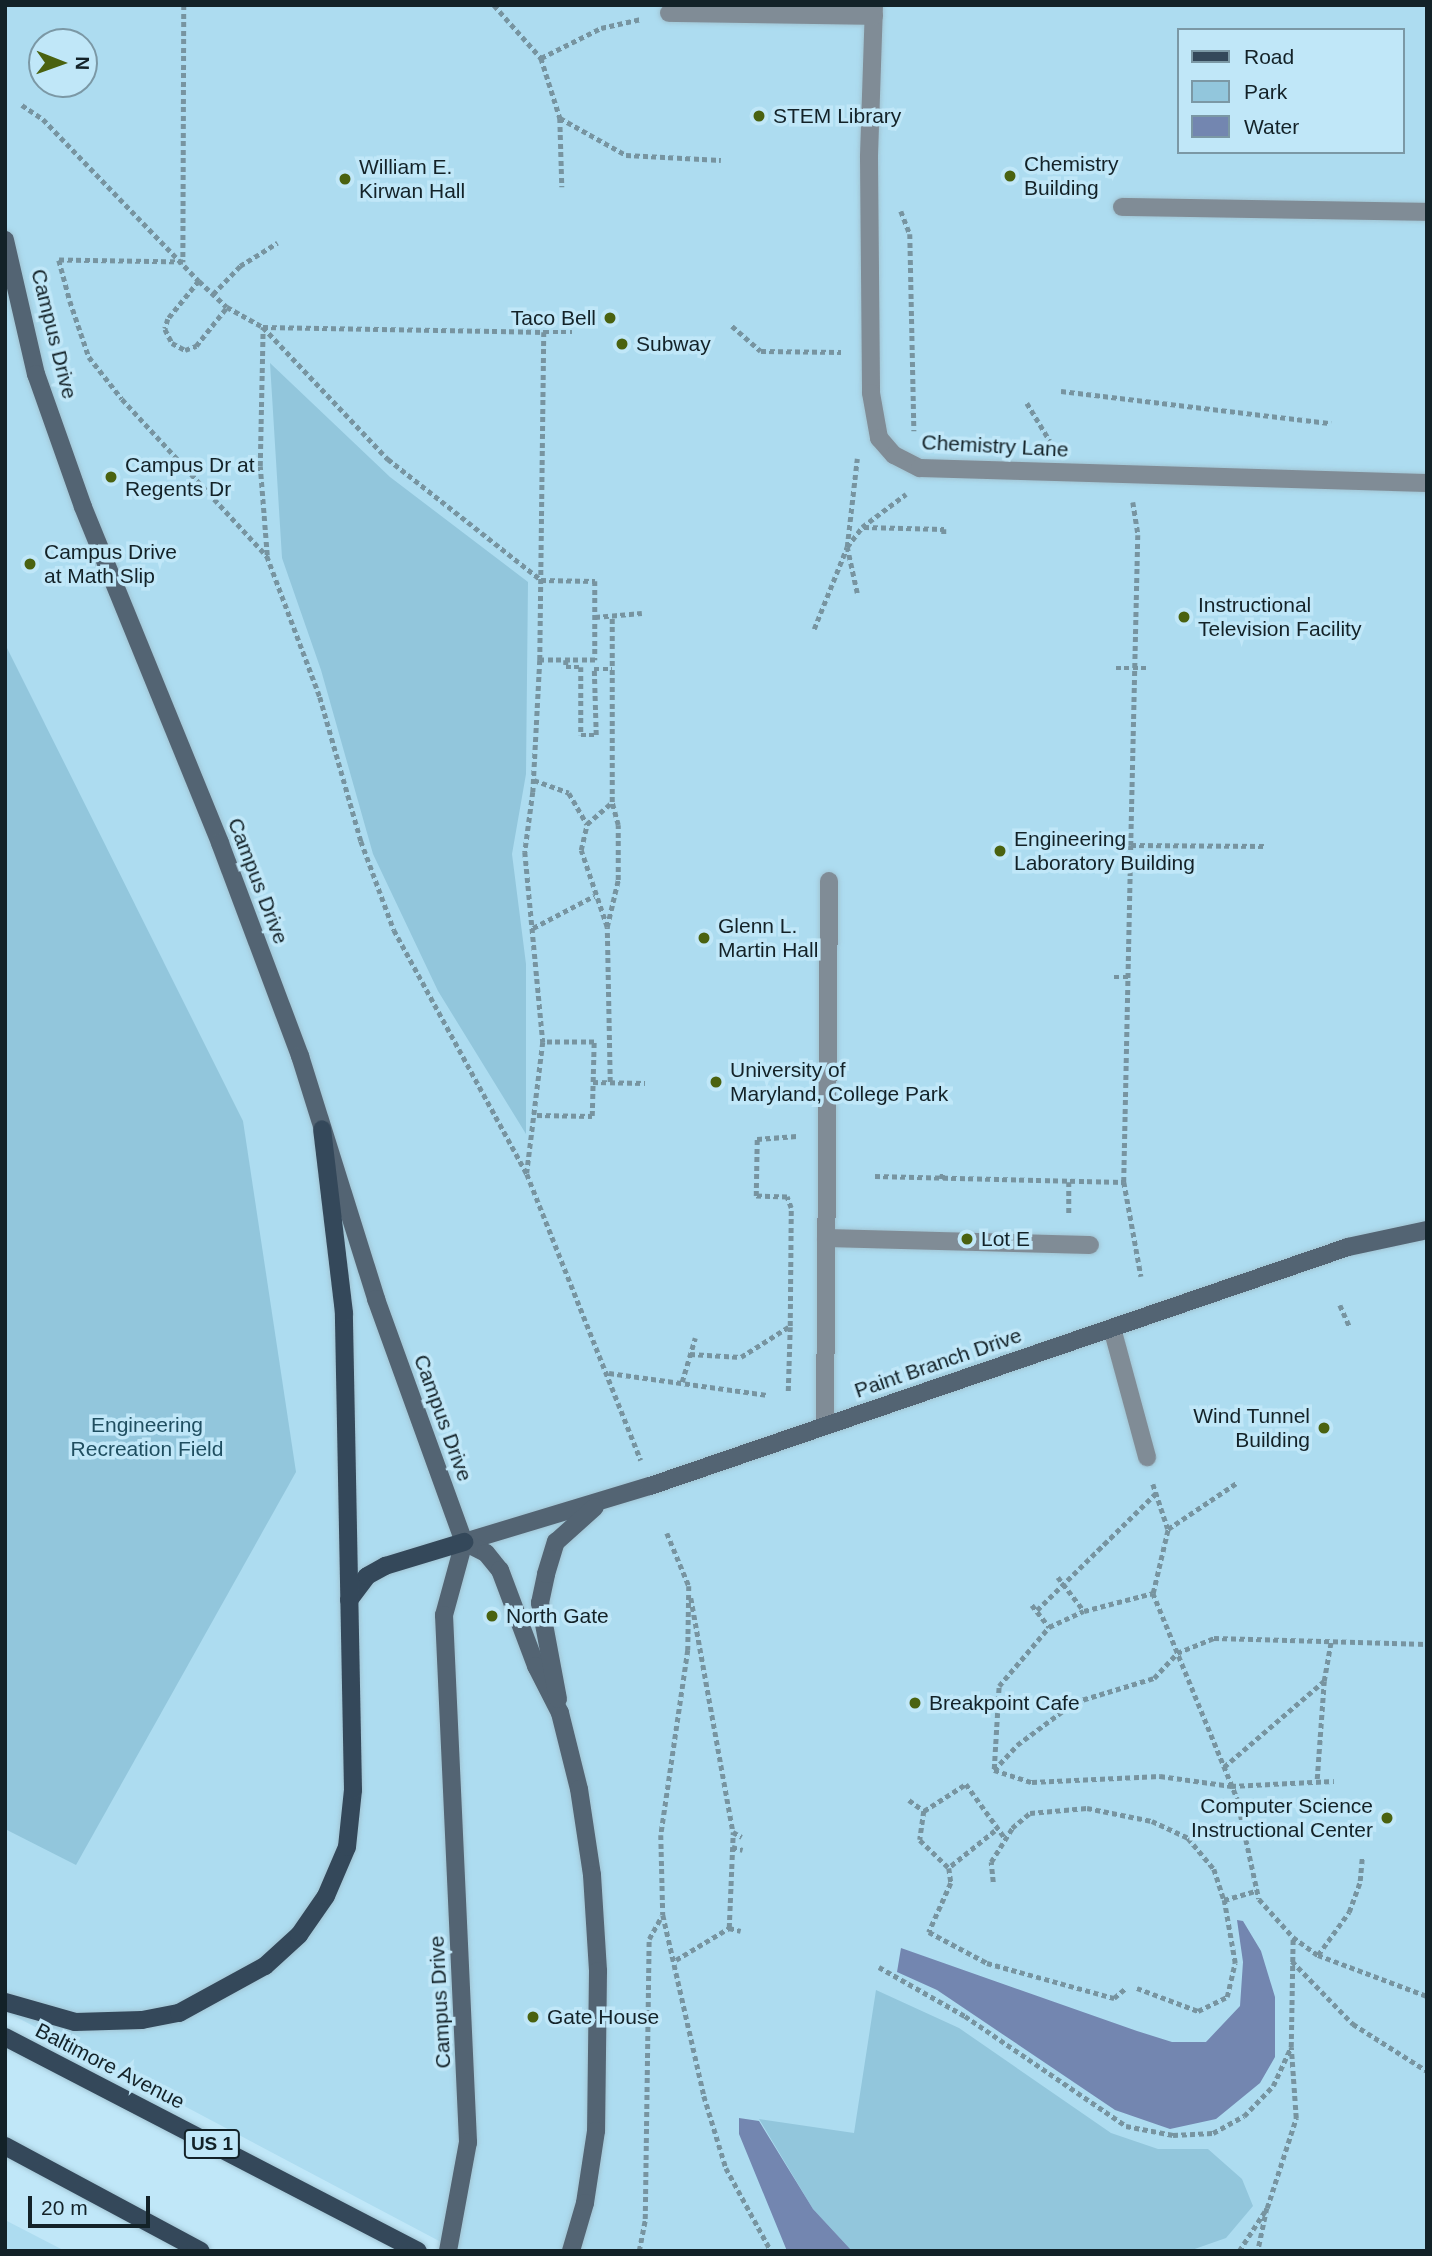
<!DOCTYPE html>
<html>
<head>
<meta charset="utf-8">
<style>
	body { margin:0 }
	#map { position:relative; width:1432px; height:2256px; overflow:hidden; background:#c0e7f8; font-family:Arial,sans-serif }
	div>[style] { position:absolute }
	.built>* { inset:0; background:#addcf0 }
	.green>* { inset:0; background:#92c6dc }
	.water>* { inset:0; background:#7386b0 }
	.path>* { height:4.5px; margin-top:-2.25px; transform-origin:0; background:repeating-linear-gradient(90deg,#7794a0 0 5px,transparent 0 8.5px) }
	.roads { filter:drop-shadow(0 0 2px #a1c4d3) drop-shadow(0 0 2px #a1c4d3) }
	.lane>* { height:18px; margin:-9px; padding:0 9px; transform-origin:9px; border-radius:9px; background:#808c96 }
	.secondary>* { height:18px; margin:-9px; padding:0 9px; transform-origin:9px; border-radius:9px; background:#536473 }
	.primary>* { height:18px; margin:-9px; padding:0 9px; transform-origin:9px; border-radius:9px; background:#34485a }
	.dots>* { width:19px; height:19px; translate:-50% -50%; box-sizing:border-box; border:4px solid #c0e7f8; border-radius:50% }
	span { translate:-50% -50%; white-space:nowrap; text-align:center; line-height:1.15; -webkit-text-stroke:7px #c0e7f8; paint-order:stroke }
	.shield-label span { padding:2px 5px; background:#c0e7f8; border:2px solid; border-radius:5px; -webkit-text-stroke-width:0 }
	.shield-label { font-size:19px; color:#132228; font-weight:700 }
	.poi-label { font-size:21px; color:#132228 }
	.left { translate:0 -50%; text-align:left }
	.right { translate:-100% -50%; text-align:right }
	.street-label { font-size:21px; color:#132228 }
	.park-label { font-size:21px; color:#1f4e60 }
	.frame { position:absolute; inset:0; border:7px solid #132228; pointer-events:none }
	.legend { position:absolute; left:1177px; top:28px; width:228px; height:126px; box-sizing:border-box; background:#c0e7f8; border:2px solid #7b98a5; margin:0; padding:9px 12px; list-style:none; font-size:21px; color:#132228 }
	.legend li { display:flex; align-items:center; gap:14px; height:35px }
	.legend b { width:35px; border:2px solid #7b98a5 }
	.north { position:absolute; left:28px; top:28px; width:70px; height:70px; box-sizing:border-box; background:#c0e7f8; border:2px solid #7b98a5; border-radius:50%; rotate:91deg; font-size:19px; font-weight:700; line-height:28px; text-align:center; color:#132228 }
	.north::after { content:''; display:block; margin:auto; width:24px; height:32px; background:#4a6210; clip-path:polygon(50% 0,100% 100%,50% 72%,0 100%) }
	.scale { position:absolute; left:28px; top:2196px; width:122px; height:32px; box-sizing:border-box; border:4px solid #132228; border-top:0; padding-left:9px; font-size:21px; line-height:24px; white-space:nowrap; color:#132228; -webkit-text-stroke:5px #c0e7f8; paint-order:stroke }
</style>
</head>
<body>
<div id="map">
	<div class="built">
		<div style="clip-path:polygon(evenodd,5px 5px,1427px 5px,1427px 2251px,458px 2251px,5px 2011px,5px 5px,1178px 30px,1402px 30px,1402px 152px,1178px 152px,1178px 30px,5px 5px,42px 42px,84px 42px,84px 84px,42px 84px,42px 42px)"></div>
		<div style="clip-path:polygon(5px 2220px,65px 2251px,5px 2251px)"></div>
	</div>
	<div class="green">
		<div style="clip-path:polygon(270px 363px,390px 477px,528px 582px,526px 774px,512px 854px,526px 964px,526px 1134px,438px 991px,373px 854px,321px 670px,282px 558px)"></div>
		<div style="clip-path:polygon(5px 644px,243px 1121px,296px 1472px,76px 1865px,5px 1829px)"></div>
		<div style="clip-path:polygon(876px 1990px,959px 2028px,1111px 2133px,1158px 2149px,1208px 2149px,1242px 2179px,1253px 2206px,1226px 2238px,1189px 2251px,852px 2251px,813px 2209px,759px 2119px,854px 2133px)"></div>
	</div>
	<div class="water">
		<div style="clip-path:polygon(1237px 1920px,1243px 1921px,1261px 1951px,1275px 1997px,1275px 2057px,1260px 2083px,1216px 2119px,1170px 2129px,1115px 2110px,937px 1990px,897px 1972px,901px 1948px,1137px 2031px,1172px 2042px,1206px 2042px,1240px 2006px,1243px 1962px)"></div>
		<div style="clip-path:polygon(739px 2118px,759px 2121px,813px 2209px,852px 2251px,787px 2251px,739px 2134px)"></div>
	</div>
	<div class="path">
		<div style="left:184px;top:5px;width:257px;rotate:90.2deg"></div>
		<div style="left:183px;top:262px;width:124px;rotate:-179.1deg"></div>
		<div style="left:59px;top:260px;width:42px;rotate:75deg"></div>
		<div style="left:70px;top:301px;width:59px;rotate:71.3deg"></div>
		<div style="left:89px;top:357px;width:53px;rotate:51.8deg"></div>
		<div style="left:122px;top:399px;width:214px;rotate:47.3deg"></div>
		<div style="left:267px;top:556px;width:151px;rotate:69.4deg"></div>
		<div style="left:320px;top:697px;width:150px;rotate:74.1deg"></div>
		<div style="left:361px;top:841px;width:95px;rotate:69.7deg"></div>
		<div style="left:394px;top:930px;width:278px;rotate:61.4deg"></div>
		<div style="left:527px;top:1174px;width:308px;rotate:68.3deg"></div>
		<div style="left:494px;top:5px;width:71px;rotate:48.4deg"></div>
		<div style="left:541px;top:58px;width:63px;rotate:72.4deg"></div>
		<div style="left:560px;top:118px;width:69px;rotate:88.3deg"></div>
		<div style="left:541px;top:58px;width:67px;rotate:-26.6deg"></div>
		<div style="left:601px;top:28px;width:41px;rotate:-12.7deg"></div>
		<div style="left:22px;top:105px;width:25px;rotate:34deg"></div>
		<div style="left:43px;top:119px;width:225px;rotate:46.1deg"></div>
		<div style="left:199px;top:281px;width:38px;rotate:43deg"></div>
		<div style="left:227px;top:307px;width:41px;rotate:29.1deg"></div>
		<div style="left:263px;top:327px;width:182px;rotate:46.6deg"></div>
		<div style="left:388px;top:459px;width:195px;rotate:38.3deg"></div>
		<div style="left:541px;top:580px;width:54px;rotate:1.1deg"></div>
		<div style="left:595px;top:581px;width:79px;rotate:90deg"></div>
		<div style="left:595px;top:660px;width:55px;rotate:180deg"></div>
		<div style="left:560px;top:118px;width:76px;rotate:29.3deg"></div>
		<div style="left:626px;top:155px;width:95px;rotate:3deg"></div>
		<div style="left:901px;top:211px;width:25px;rotate:69deg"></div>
		<div style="left:910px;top:234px;width:197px;rotate:88.8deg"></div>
		<div style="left:199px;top:281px;width:49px;rotate:129.2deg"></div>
		<div style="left:168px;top:319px;width:10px;rotate:107deg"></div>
		<div style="left:165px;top:329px;width:16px;rotate:63deg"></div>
		<div style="left:172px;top:343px;width:15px;rotate:28deg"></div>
		<div style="left:185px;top:350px;width:12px;rotate:-20deg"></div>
		<div style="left:196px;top:346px;width:50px;rotate:-51.5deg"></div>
		<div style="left:213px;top:294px;width:39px;rotate:-46deg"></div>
		<div style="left:240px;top:266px;width:44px;rotate:-31.9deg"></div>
		<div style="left:732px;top:326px;width:38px;rotate:41deg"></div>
		<div style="left:761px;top:351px;width:80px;rotate:0.7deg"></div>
		<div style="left:544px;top:332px;width:28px"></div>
		<div style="left:1061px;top:391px;width:272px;rotate:6.8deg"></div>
		<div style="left:1027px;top:403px;width:44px;rotate:58.8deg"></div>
		<div style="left:1133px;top:502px;width:33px;rotate:81deg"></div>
		<div style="left:1138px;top:535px;width:310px;rotate:91.3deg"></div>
		<div style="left:1131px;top:845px;width:135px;rotate:0.4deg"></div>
		<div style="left:864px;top:527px;width:80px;rotate:1.4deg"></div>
		<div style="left:944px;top:529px;width:7px;rotate:90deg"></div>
		<div style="left:267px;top:555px;width:89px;rotate:-94.5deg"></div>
		<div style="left:260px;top:466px;width:139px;rotate:-88.8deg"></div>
		<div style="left:263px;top:327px;width:281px;rotate:1deg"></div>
		<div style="left:544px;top:332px;width:328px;rotate:90.7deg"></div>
		<div style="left:540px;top:660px;width:132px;rotate:93deg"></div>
		<div style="left:533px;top:792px;width:61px;rotate:97.6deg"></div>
		<div style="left:525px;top:852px;width:191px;rotate:84.6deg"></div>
		<div style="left:543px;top:1042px;width:132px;rotate:97deg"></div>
		<div style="left:857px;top:593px;width:47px;rotate:-102.3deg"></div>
		<div style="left:847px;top:547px;width:25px;rotate:-53deg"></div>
		<div style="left:862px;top:527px;width:55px;rotate:-36.9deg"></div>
		<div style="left:595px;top:617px;width:47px;rotate:-4.9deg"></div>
		<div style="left:814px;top:629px;width:88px;rotate:-68.1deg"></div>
		<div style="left:847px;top:547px;width:89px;rotate:-83.5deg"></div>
		<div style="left:566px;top:660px;width:7px;rotate:90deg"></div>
		<div style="left:566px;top:667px;width:15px"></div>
		<div style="left:581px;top:667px;width:68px;rotate:90deg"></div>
		<div style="left:581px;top:735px;width:15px"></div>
		<div style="left:596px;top:735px;width:66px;rotate:-91.7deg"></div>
		<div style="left:594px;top:669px;width:18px"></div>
		<div style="left:1116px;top:668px;width:32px"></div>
		<div style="left:534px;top:780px;width:37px;rotate:20deg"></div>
		<div style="left:569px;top:793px;width:36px;rotate:60deg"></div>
		<div style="left:1131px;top:845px;width:337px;rotate:91.2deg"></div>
		<div style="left:1124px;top:1182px;width:96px;rotate:79.7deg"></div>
		<div style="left:607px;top:927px;width:81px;rotate:-108.7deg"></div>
		<div style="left:581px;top:850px;width:27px;rotate:-77deg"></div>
		<div style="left:587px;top:824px;width:33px;rotate:-41deg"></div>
		<div style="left:533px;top:928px;width:69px;rotate:-27.7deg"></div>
		<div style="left:1114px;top:977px;width:14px"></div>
		<div style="left:593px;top:1082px;width:52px;rotate:1.1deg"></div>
		<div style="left:610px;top:1082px;width:155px;rotate:-91.1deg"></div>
		<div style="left:607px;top:927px;width:48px;rotate:-76.8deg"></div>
		<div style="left:618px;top:880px;width:55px;rotate:-90deg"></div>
		<div style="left:618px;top:825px;width:24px;rotate:-105deg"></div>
		<div style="left:612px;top:802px;width:184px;rotate:-90deg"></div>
		<div style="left:537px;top:1115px;width:55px;rotate:1deg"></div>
		<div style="left:592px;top:1116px;width:74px;rotate:-88.5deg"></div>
		<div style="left:594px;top:1042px;width:51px;rotate:180deg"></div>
		<div style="left:875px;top:1176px;width:249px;rotate:1.4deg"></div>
		<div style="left:941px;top:1179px;width:8px;rotate:-76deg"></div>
		<div style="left:1069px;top:1182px;width:33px;rotate:90deg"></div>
		<div style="left:1340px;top:1305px;width:24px;rotate:66deg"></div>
		<div style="left:690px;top:1354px;width:51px;rotate:3.4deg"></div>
		<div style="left:741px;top:1357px;width:58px;rotate:-32.3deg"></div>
		<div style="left:790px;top:1326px;width:118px;rotate:-89.5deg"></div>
		<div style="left:791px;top:1208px;width:12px;rotate:-110deg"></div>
		<div style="left:787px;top:1197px;width:31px;rotate:-178deg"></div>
		<div style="left:756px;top:1196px;width:57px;rotate:-89deg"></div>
		<div style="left:757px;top:1139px;width:40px;rotate:-4.3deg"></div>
		<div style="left:609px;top:1373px;width:161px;rotate:7.9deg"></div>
		<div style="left:682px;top:1382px;width:46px;rotate:-73.5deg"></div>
		<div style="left:788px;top:1391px;width:64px;rotate:-88.2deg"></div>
		<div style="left:1153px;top:1484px;width:47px;rotate:71.6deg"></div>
		<div style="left:667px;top:1533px;width:57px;rotate:67.5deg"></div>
		<div style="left:689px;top:1586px;width:64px;rotate:90.9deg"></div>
		<div style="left:688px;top:1650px;width:187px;rotate:98.3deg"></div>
		<div style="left:661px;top:1835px;width:80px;rotate:88.6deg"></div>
		<div style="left:663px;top:1915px;width:186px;rotate:77.2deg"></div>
		<div style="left:704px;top:2096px;width:75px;rotate:73deg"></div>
		<div style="left:726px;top:2168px;width:94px;rotate:61.5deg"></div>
		<div style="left:1058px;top:1577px;width:43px;rotate:52.6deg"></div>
		<div style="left:1153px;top:1593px;width:222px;rotate:67.7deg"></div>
		<div style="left:1237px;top:1798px;width:103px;rotate:77.7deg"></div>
		<div style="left:1259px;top:1899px;width:51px;rotate:48.2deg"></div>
		<div style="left:1293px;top:1937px;width:31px;rotate:36deg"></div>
		<div style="left:1318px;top:1955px;width:116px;rotate:20.6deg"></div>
		<div style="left:691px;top:1598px;width:238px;rotate:79.8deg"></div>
		<div style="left:733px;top:1832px;width:10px;rotate:29deg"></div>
		<div style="left:1032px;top:1605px;width:28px;rotate:52deg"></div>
		<div style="left:1037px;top:1610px;width:167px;rotate:-44.5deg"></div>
		<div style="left:1224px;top:1767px;width:132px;rotate:-40.7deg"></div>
		<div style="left:994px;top:1769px;width:83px;rotate:-86.6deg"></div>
		<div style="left:999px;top:1686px;width:77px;rotate:-49.7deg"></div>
		<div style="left:1049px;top:1627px;width:38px;rotate:-25deg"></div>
		<div style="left:1084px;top:1611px;width:71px;rotate:-14.6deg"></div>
		<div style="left:1153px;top:1593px;width:66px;rotate:-76.8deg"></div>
		<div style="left:1168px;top:1529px;width:84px;rotate:-33.9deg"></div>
		<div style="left:994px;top:1770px;width:34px;rotate:-47deg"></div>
		<div style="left:1017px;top:1745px;width:72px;rotate:-36.6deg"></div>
		<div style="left:1075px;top:1702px;width:83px;rotate:-16.9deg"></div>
		<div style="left:1154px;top:1678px;width:34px;rotate:-47deg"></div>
		<div style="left:1177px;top:1653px;width:40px;rotate:-22deg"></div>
		<div style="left:1214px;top:1638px;width:213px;rotate:1.6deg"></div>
		<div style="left:994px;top:1770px;width:40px;rotate:18deg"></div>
		<div style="left:1032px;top:1782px;width:128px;rotate:-2.7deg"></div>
		<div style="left:1160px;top:1776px;width:72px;rotate:8deg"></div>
		<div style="left:1231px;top:1786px;width:103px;rotate:-2.8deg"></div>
		<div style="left:1317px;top:1779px;width:98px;rotate:-85.9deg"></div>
		<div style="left:1324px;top:1681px;width:39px;rotate:-80deg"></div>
		<div style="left:909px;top:1800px;width:19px;rotate:36deg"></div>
		<div style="left:924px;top:1811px;width:50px;rotate:-32.7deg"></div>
		<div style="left:966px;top:1784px;width:67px;rotate:54.2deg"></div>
		<div style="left:924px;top:1811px;width:29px;rotate:98deg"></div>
		<div style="left:920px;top:1840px;width:40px;rotate:44deg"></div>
		<div style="left:995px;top:1831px;width:59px;rotate:141.2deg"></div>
		<div style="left:949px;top:1868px;width:15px;rotate:82deg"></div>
		<div style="left:951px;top:1883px;width:54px;rotate:114.2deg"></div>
		<div style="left:929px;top:1932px;width:66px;rotate:28.1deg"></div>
		<div style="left:987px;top:1963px;width:132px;rotate:15.4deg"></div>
		<div style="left:1114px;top:1998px;width:16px;rotate:-40deg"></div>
		<div style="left:732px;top:1847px;width:11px;rotate:15deg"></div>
		<div style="left:993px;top:1882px;width:20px;rotate:-96deg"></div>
		<div style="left:991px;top:1862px;width:40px;rotate:-58deg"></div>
		<div style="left:1012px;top:1828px;width:23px;rotate:-40deg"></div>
		<div style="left:1030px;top:1813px;width:57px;rotate:-5deg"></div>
		<div style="left:1087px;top:1808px;width:66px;rotate:11.3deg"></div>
		<div style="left:1152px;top:1821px;width:40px;rotate:25deg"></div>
		<div style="left:1188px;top:1838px;width:40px;rotate:50deg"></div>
		<div style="left:1214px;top:1869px;width:33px;rotate:72deg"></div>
		<div style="left:729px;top:1928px;width:96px;rotate:-87.6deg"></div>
		<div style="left:1318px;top:1955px;width:53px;rotate:-54.2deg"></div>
		<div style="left:1349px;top:1912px;width:33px;rotate:-70deg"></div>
		<div style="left:1360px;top:1881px;width:23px;rotate:-85deg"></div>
		<div style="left:676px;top:1960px;width:62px;rotate:-31.1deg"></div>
		<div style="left:729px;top:1928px;width:12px;rotate:14deg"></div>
		<div style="left:1292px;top:1961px;width:88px;rotate:45.9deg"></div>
		<div style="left:1353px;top:2024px;width:88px;rotate:32.4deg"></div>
		<div style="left:879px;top:1967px;width:99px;rotate:29.7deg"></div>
		<div style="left:965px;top:2016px;width:195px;rotate:34.3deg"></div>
		<div style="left:1126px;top:2126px;width:48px;rotate:10.8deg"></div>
		<div style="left:1173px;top:2135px;width:40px;rotate:-2.9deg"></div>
		<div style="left:1213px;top:2133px;width:35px;rotate:-29deg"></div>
		<div style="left:1244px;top:2116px;width:42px;rotate:-46deg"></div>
		<div style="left:1273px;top:2086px;width:43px;rotate:-65.2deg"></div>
		<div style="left:1137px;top:1988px;width:65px;rotate:20.7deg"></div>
		<div style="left:1198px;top:2011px;width:32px;rotate:-26deg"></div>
		<div style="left:1227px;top:1997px;width:35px;rotate:-77deg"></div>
		<div style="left:1235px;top:1963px;width:64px;rotate:-99.9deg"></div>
		<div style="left:1224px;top:1900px;width:35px;rotate:-16deg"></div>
		<div style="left:1267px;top:2208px;width:95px;rotate:-72.1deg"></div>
		<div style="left:1296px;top:2118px;width:71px;rotate:-94deg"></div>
		<div style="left:1291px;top:2047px;width:110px;rotate:-89deg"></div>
		<div style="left:639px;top:2251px;width:33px;rotate:-79deg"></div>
		<div style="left:645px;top:2219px;width:280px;rotate:-89.2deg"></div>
		<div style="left:649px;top:1939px;width:26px;rotate:-61deg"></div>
		<div style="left:1239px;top:2251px;width:51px;rotate:-56.9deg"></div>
		<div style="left:1267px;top:2208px;width:44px;rotate:101.8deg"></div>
	</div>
	<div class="roads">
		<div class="lane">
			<div style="left:874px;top:5px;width:153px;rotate:91.9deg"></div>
			<div style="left:869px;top:158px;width:235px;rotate:89.5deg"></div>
			<div style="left:871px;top:393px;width:46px;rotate:79.9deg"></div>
			<div style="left:879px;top:438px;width:23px;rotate:49deg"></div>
			<div style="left:894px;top:455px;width:29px;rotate:27deg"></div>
			<div style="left:920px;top:468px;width:507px;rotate:1.69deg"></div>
			<div style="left:669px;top:13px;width:205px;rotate:0.8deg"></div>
			<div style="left:1122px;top:207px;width:305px;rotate:0.9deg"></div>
			<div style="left:826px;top:1238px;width:264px;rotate:1.5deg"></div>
			<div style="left:1112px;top:1328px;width:134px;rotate:74.8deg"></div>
			<div style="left:825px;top:1425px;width:544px;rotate:-89.58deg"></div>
		</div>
		<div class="secondary">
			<div style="left:5px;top:240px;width:138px;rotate:77deg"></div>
			<div style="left:36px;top:374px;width:141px;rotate:70.5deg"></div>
			<div style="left:83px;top:507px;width:363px;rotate:67.8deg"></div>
			<div style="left:220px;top:843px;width:228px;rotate:69.4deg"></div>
			<div style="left:300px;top:1056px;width:255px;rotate:72.6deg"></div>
			<div style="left:376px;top:1299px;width:258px;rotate:70.1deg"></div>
			<div style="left:464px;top:1542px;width:76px;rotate:105.3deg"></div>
			<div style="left:444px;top:1615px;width:528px;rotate:87.39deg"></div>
			<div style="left:468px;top:2142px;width:111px;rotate:100.4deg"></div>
			<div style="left:464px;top:1542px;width:194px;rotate:-16.8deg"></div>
			<div style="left:650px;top:1486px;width:738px;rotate:-18.9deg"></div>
			<div style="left:1348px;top:1247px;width:81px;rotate:-12.1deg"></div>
			<div style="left:464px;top:1542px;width:25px;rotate:27deg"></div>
			<div style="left:486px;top:1553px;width:22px;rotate:51deg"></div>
			<div style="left:500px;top:1570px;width:103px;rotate:69.4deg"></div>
			<div style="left:536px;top:1666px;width:53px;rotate:62.9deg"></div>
			<div style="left:560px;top:1713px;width:78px;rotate:76deg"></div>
			<div style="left:579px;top:1789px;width:87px;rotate:81.4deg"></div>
			<div style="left:592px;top:1875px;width:96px;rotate:86.4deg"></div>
			<div style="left:598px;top:1971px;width:160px;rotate:90.7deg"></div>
			<div style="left:596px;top:2131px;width:73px;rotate:98.7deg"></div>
			<div style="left:585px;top:2203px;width:50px;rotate:106.3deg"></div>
			<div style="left:558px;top:1699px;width:98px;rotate:-100.6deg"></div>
			<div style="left:540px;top:1603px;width:30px;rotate:-78deg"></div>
			<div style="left:546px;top:1574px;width:34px;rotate:-73deg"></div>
			<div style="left:556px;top:1542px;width:52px;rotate:-41.9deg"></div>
		</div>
		<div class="primary">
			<div style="left:349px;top:1600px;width:30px;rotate:-53deg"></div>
			<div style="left:367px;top:1576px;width:21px;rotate:-29deg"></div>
			<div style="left:385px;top:1566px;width:83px;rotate:-16.9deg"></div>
			<div style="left:5px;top:2002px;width:73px;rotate:15.9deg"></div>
			<div style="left:75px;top:2022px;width:67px;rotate:-1.7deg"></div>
			<div style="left:142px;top:2020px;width:38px;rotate:-11deg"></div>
			<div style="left:179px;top:2013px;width:98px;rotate:-28.7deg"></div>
			<div style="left:265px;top:1966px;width:46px;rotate:-42.4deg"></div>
			<div style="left:299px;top:1935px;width:47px;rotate:-55.3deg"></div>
			<div style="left:326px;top:1896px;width:53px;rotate:-66.8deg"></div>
			<div style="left:347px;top:1847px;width:57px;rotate:-84deg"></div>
			<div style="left:353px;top:1790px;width:477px;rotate:-91.1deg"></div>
			<div style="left:344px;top:1313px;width:185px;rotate:-96.8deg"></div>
			<div style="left:5px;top:2037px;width:465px;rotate:27.4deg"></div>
			<div style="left:5px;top:2146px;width:222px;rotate:28.2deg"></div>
		</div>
	</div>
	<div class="dots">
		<div style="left:759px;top:116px;background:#4a6210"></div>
		<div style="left:1010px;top:176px;background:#4a6210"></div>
		<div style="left:345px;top:179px;background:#4a6210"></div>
		<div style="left:610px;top:318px;background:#4a6210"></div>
		<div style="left:622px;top:344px;background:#4a6210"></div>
		<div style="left:111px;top:477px;background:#4a6210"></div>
		<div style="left:30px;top:564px;background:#4a6210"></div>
		<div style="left:1184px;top:617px;background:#4a6210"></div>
		<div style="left:1000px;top:851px;background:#4a6210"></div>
		<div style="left:704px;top:938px;background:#4a6210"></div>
		<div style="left:716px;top:1082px;background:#4a6210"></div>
		<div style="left:967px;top:1239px;background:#4a6210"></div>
		<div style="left:1324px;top:1428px;background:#4a6210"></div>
		<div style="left:492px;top:1616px;background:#4a6210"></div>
		<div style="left:915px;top:1703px;background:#4a6210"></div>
		<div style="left:1387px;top:1818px;background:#4a6210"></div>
		<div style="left:533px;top:2017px;background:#4a6210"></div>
	</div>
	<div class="shield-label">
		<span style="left:212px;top:2144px">US 1</span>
	</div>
	<div class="poi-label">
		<span class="left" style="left:773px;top:116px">STEM Library</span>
		<span class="left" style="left:1024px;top:176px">Chemistry<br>Building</span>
		<span class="left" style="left:359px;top:179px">William E.<br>Kirwan Hall</span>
		<span class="right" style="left:596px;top:318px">Taco Bell</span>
		<span class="left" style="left:636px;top:344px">Subway</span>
		<span class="left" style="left:125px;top:477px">Campus Dr at<br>Regents Dr</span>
		<span class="left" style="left:44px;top:564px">Campus Drive<br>at Math Slip</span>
		<span class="left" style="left:1198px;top:617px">Instructional<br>Television Facility</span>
		<span class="left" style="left:1014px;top:851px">Engineering<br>Laboratory Building</span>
		<span class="left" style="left:718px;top:938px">Glenn L.<br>Martin Hall</span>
		<span class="left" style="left:730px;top:1082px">University of<br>Maryland, College Park</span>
		<span class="left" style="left:981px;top:1239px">Lot E</span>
		<span class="right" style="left:1310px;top:1428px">Wind Tunnel<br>Building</span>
		<span class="left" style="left:506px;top:1616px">North Gate</span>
		<span class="left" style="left:929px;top:1703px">Breakpoint Cafe</span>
		<span class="right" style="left:1373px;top:1818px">Computer Science<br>Instructional Center</span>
		<span class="left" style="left:547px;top:2017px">Gate House</span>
	</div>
	<div class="street-label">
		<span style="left:54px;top:334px;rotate:76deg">Campus Drive</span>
		<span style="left:995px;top:446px;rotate:3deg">Chemistry Lane</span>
		<span style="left:258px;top:881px;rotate:69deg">Campus Drive</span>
		<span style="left:938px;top:1363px;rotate:-19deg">Paint Branch Drive</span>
		<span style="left:443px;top:1418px;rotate:70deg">Campus Drive</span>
		<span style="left:440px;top:2002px;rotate:-93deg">Campus Drive</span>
		<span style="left:110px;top:2066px;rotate:27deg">Baltimore Avenue</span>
	</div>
	<div class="park-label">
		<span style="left:147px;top:1437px">Engineering<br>Recreation Field</span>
	</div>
	<div class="frame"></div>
	<ul class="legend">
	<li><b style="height:9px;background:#34485a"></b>Road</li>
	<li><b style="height:19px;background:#92c6dc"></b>Park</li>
	<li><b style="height:19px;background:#7386b0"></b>Water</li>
	</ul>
	<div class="north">N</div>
	<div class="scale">20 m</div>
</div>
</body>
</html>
